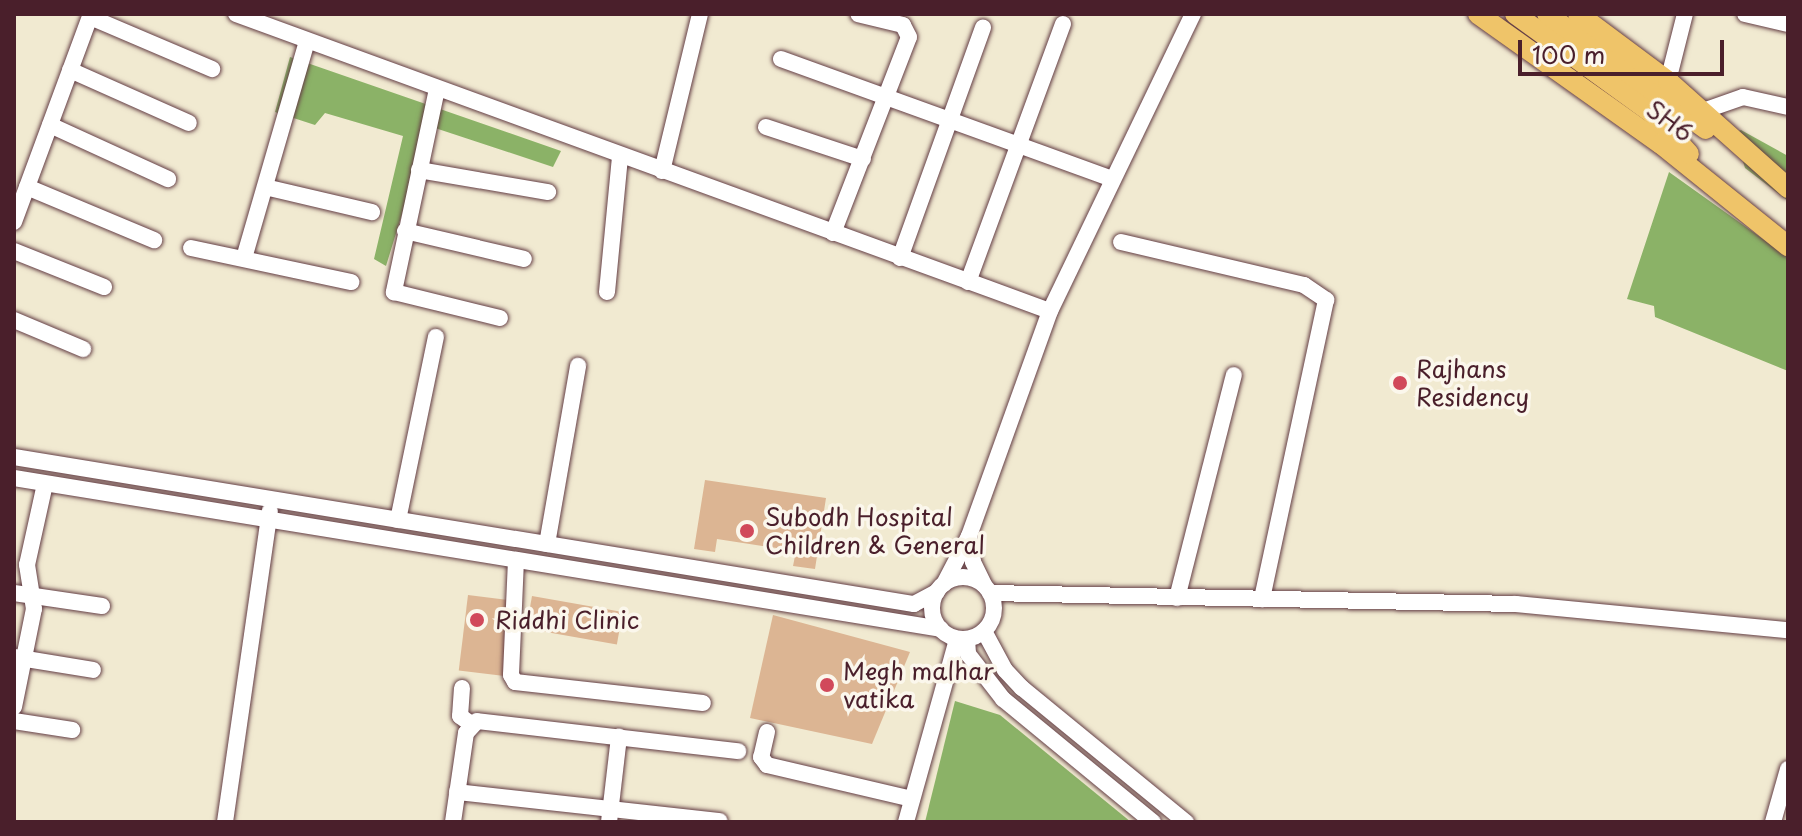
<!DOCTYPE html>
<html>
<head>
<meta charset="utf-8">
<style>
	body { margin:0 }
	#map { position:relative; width:1802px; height:836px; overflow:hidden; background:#f1ead1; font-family:"Playpen Sans",sans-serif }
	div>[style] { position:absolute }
	.forest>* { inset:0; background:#8bb267 }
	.building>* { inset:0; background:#dcb593; transform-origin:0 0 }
	.roads { filter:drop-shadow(0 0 2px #633d44) drop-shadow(0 0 2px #633d44) }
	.minor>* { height:16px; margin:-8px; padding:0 8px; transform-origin:8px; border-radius:8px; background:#fff }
	.minor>.ring { margin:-8px; padding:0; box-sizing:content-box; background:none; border:16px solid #fff; border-radius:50% }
	.major>* { height:20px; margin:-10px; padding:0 10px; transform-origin:10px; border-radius:10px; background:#efc469 }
	.dots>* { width:22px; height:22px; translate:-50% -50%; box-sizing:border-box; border:4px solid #fbf7ec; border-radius:50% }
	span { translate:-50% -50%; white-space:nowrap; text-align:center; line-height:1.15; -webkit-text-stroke:7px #fbf7ec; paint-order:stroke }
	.street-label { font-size:24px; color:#4a1f2b }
	.poi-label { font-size:24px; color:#4a1f2b }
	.left { translate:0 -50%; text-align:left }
	.frame { position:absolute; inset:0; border:16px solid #4a1f2b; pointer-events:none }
	.scale { position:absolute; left:1518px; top:40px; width:206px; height:36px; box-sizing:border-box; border:4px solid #4a1f2b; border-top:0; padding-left:10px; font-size:24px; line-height:28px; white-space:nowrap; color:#4a1f2b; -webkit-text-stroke:6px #fbf7ec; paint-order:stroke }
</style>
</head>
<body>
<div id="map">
	<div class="forest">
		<div style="clip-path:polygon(290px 57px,561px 151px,553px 167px,429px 126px,386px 266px,374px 259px,403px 136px,325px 113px,315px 125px,275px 112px)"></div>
		<div style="clip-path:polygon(1741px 130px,1788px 156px,1788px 201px,1745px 168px,1734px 133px)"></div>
		<div style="clip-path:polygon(1669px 172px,1788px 257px,1788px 371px,1655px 317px,1654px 306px,1627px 299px)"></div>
		<div style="clip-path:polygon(955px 701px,1000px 715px,1131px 822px,925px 822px)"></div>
	</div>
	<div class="building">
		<div style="clip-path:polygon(705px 480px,826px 498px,815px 569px,793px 566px,796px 551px,717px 539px,715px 552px,694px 549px)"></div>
		<div style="left:468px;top:595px;width:46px;height:76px;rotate:7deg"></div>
		<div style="left:532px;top:596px;width:92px;height:33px;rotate:10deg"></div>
		<div style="clip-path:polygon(773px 615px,910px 652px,872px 744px,750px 718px)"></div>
	</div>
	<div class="roads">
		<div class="minor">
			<div style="left:236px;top:14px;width:866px;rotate:20.05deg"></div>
			<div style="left:1745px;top:14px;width:44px;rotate:13.1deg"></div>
			<div style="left:90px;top:17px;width:133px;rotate:23.1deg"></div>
			<div style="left:781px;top:59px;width:353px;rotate:19.9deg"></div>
			<div style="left:70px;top:70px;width:130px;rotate:24deg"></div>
			<div style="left:1668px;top:81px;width:69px;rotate:-75.8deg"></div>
			<div style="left:437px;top:89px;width:208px;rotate:102deg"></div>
			<div style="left:394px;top:292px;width:109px;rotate:13.8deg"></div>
			<div style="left:1703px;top:111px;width:42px;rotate:-19.3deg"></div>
			<div style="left:1743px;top:97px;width:46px;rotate:12.5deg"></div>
			<div style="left:50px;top:125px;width:130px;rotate:24.6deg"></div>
			<div style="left:766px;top:127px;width:102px;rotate:18.3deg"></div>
			<div style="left:419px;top:170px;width:131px;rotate:9.7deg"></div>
			<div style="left:662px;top:171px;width:162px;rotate:-76.4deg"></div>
			<div style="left:27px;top:187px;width:138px;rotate:22.7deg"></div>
			<div style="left:265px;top:187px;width:110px;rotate:13.2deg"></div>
			<div style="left:14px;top:222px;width:222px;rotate:-69.7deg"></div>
			<div style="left:405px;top:231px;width:122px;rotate:13.2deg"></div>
			<div style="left:833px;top:233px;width:210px;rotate:-68.8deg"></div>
			<div style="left:909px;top:37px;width:13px;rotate:-117deg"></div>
			<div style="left:903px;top:25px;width:46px;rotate:-166.3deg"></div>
			<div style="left:1121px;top:242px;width:188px;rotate:13.2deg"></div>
			<div style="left:1304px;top:285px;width:27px;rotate:34deg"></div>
			<div style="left:1326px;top:300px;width:306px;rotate:102.1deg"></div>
			<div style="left:191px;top:248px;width:164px;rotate:12deg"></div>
			<div style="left:14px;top:251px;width:97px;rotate:21.8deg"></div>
			<div style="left:244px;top:258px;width:226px;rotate:-73.8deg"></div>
			<div style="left:900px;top:258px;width:245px;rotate:-70.2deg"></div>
			<div style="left:968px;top:282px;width:275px;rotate:-69.8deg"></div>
			<div style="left:607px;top:292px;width:137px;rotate:-84.5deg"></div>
			<div style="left:14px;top:320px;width:75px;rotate:22.8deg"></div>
			<div style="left:14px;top:457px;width:912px;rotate:9.28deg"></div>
			<div style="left:914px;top:604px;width:26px;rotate:-28deg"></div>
			<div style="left:14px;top:478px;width:939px;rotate:9.25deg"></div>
			<div style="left:398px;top:520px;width:187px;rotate:-78.3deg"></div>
			<div style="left:969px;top:536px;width:26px;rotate:81deg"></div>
			<div style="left:973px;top:562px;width:25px;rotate:64deg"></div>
			<div style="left:547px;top:544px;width:181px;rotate:-80.1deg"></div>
			<div style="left:516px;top:560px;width:115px;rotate:92.5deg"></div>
			<div style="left:511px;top:675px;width:8px;rotate:60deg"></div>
			<div style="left:515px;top:682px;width:189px;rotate:6.4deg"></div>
			<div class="ring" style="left:932px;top:577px;width:46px;height:46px"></div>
			<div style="left:944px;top:584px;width:54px;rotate:-62.5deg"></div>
			<div style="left:969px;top:536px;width:239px;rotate:-70.2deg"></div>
			<div style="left:1050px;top:311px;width:330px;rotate:-64.3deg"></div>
			<div style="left:14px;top:593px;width:89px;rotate:8.4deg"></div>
			<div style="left:990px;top:593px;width:526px;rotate:1.2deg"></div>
			<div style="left:1516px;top:604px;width:273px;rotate:5.5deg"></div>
			<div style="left:1177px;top:598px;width:230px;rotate:-75.7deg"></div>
			<div style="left:984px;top:631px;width:44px;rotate:61.7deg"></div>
			<div style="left:1005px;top:670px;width:25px;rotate:47deg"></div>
			<div style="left:1022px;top:688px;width:212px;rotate:39.3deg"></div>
			<div style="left:967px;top:639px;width:15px;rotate:86deg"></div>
			<div style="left:968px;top:654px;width:57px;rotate:52.1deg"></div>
			<div style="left:1003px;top:699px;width:194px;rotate:39.4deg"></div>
			<div style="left:14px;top:657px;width:80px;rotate:9.3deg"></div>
			<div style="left:462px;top:688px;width:28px;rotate:94deg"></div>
			<div style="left:460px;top:716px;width:14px;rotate:36deg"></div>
			<div style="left:14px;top:707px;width:100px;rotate:-78.5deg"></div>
			<div style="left:34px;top:609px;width:45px;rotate:-99deg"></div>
			<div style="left:27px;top:565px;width:83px;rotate:-77.5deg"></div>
			<div style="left:14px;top:721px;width:59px;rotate:8.8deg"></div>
			<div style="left:767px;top:732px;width:26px;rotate:103deg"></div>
			<div style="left:761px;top:757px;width:10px;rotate:53deg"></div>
			<div style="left:767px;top:765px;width:149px;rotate:13.2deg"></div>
			<div style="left:457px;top:792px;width:264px;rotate:6.3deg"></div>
			<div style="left:225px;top:822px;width:314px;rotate:-81.8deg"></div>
			<div style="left:453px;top:822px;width:90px;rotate:-81.7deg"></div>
			<div style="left:466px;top:733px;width:16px;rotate:-47deg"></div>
			<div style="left:477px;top:721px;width:263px;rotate:6.6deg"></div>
			<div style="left:609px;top:822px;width:86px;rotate:-83.3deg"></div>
			<div style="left:906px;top:822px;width:190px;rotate:-74.4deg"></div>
			<div style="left:1773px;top:822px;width:55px;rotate:-74.2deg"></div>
		</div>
		<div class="major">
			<div style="left:1478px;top:14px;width:224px;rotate:35.4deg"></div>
			<div style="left:1661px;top:144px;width:163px;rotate:38.8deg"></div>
			<div style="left:1515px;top:14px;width:169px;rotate:35.9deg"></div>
			<div style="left:1652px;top:113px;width:55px;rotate:47.9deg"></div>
			<div style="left:1547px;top:14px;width:196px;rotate:35.9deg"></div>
			<div style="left:1578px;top:14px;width:112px;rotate:36.7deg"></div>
			<div style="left:1668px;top:81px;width:161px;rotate:41.7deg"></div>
		</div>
	</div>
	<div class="dots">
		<div style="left:1400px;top:383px;background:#d1495b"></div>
		<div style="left:747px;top:531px;background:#d1495b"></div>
		<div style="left:477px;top:620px;background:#d1495b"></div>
		<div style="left:827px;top:685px;background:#d1495b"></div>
	</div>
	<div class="street-label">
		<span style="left:1670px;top:121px;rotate:36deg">SH6</span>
	</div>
	<div class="poi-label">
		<span class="left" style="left:1416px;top:383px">Rajhans<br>Residency</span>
		<span class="left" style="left:765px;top:531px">Subodh Hospital<br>Children &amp; General</span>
		<span class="left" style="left:495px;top:620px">Riddhi Clinic</span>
		<span class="left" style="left:843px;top:685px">Megh malhar<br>vatika</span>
	</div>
	<div class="frame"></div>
	<div class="scale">100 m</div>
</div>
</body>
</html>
